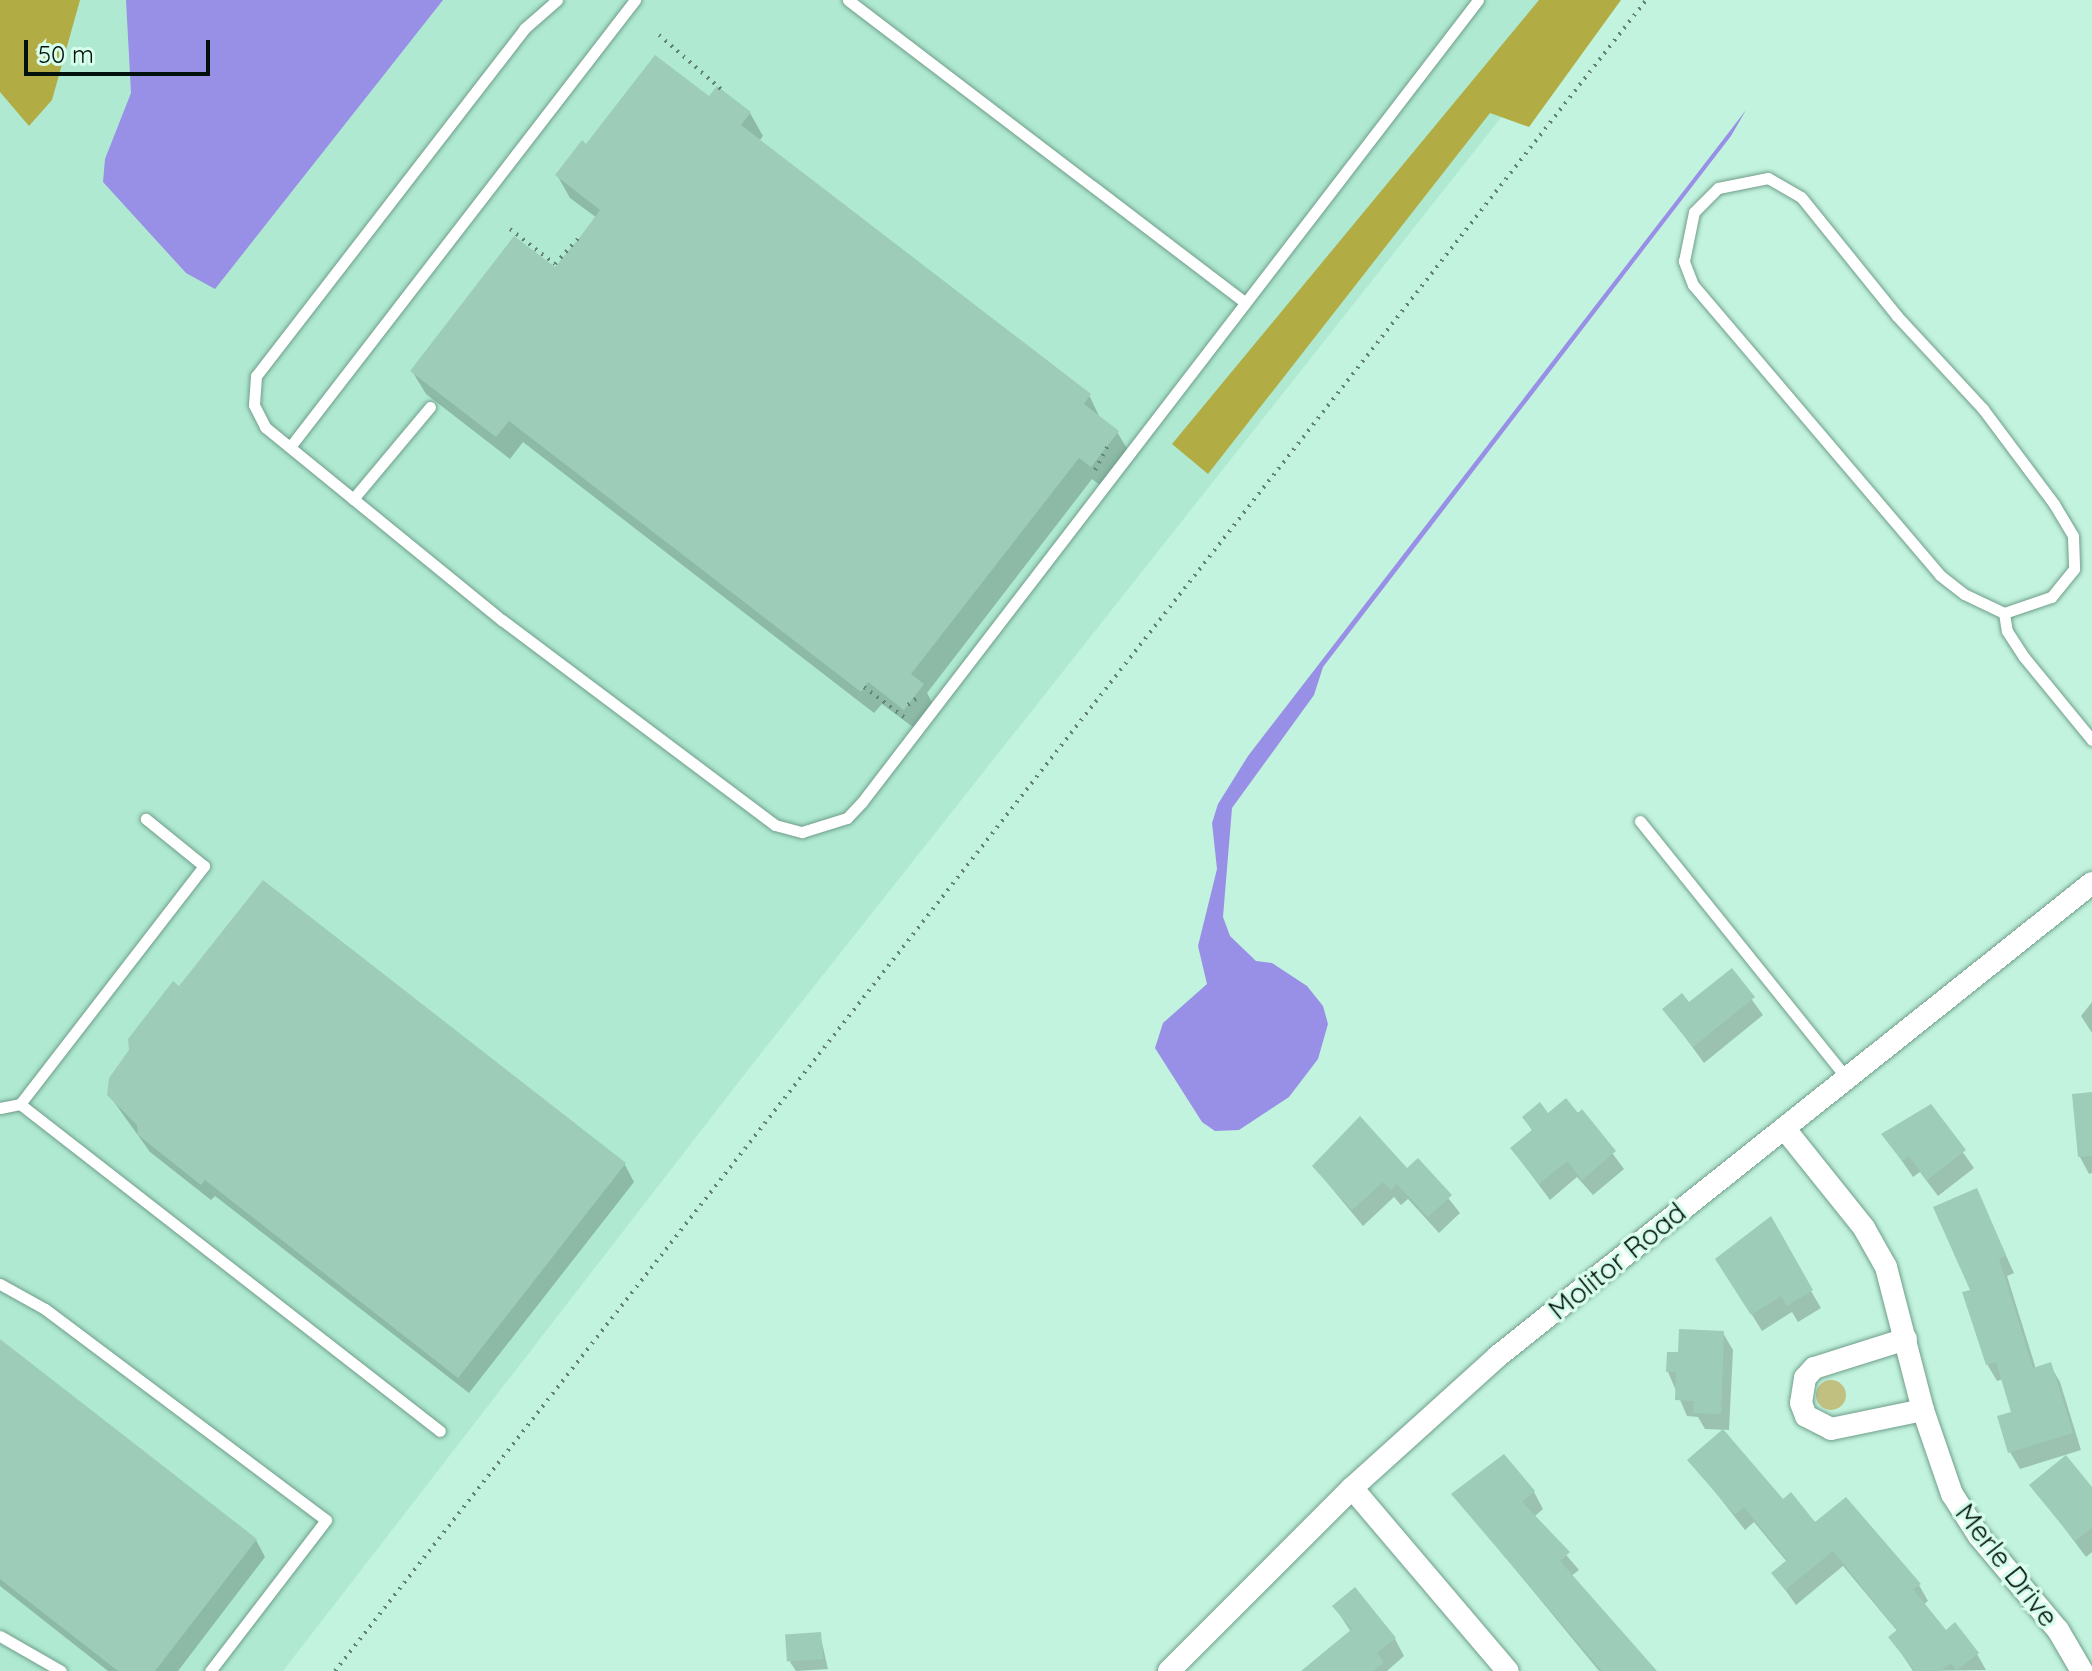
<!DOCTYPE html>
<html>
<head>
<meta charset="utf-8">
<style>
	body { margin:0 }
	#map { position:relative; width:2092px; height:1671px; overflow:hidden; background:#c2f3de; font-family:Quicksand,sans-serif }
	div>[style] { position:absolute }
	.built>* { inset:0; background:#afe9d1 }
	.green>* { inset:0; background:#c1c080 }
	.round { border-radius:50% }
	.forest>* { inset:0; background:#b1ad44 }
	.water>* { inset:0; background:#988fe6 }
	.shadow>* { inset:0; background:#0003 }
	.building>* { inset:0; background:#9dcdb8; transform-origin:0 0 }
	.path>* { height:4px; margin-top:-2px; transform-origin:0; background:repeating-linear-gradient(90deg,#638375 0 2px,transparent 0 8px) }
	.roads { filter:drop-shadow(0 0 2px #709e8b) drop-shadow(0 0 2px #709e8b) }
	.lane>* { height:11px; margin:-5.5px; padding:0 5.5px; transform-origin:5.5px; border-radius:5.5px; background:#fff }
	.street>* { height:22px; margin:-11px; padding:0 11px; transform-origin:11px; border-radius:11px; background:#fff }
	span { translate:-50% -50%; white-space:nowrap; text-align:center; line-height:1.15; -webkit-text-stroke:7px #d7feed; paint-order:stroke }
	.street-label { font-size:28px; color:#02110b }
	.scale { position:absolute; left:24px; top:40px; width:186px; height:36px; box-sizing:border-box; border:4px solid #02110b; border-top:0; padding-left:10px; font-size:24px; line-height:28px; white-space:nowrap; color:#02110b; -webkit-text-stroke:6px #d7feed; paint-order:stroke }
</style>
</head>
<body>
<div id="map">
	<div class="built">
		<div style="clip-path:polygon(0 0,1594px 0,751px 1066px,283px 1671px,0 1671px)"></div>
	</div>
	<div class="green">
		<div class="round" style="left:1816px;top:1380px;width:30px;height:30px"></div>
	</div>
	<div class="forest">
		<div style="clip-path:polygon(0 0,80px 0,52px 100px,29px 126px,0 92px)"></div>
		<div style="clip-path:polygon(1539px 0,1621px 0,1529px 127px,1490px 113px,1208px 474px,1172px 444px)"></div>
	</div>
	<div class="water">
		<div style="clip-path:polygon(126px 0,443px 0,215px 289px,186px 273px,103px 182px,105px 159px,131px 93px)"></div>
		<div style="clip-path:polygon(1746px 110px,1731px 136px,1323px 667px,1314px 695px,1232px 808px,1223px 917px,1230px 936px,1256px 961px,1272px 963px,1307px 986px,1323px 1006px,1328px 1024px,1318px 1059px,1289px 1097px,1239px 1130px,1215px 1131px,1202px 1122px,1155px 1048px,1163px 1023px,1207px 984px,1198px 946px,1217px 869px,1212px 823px,1218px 804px,1248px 756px)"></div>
	</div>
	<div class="shadow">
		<div style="clip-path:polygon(709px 99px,750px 113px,763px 136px,759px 141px,1089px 395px,1101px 420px,1117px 432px,1131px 455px,1105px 489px,1092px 479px,927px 693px,935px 708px,918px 731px,882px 704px,874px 713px,523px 442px,510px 459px,426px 394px,412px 371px,555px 270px,597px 218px,570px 198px,557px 175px,587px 147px)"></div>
		<div style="clip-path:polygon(263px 882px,625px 1165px,634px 1182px,469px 1393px,215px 1196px,211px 1200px,150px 1152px,109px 1095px,180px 988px)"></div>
		<div style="clip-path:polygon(1731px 971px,1763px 1015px,1704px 1063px,1665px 1010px,1689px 1005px)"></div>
		<div style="clip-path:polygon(2092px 1002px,2092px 1033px,2081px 1016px)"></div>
		<div style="clip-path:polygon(2092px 1094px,2092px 1173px,2089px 1174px,2080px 1157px)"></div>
		<div style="clip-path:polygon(1931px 1107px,1974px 1168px,1938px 1196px,1920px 1172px,1913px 1177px,1884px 1135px)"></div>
		<div style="clip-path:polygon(1582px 1112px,1624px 1169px,1593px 1195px,1577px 1177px,1550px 1200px,1512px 1149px,1533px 1132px,1524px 1117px)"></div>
		<div style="clip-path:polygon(1418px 1160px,1460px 1213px,1439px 1233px,1408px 1199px,1401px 1205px,1394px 1197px,1363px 1226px,1314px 1167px,1406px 1170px)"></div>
		<div style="clip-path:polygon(1976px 1190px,2014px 1273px,2007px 1276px,2036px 1369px,2050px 1365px,2060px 1382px,2081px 1450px,2020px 1469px,2010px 1452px,2014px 1413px,2003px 1379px,1997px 1381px,1987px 1364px,1972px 1291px)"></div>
		<div style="clip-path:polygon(1728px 1276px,1811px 1291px,1821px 1308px,1798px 1322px,1792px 1312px,1762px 1331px)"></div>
		<div style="clip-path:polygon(1723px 1333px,1733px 1350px,1729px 1430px,1705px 1429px,1698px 1417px,1687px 1416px,1668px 1372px,1680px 1354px)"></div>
		<div style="clip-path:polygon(0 1342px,256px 1540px,265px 1557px,178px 1671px,108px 1671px,0 1586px)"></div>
		<div style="clip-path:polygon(1690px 1460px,1783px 1502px,1919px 1585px,1928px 1601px,1923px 1605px,1945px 1633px,1977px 1654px,1986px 1670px,1913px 1671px,1891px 1638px,1898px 1632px,1843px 1566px,1796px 1605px,1774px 1574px,1787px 1562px,1754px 1522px,1745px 1530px)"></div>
		<div style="clip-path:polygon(2032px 1485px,2092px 1487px,2092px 1552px,2086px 1557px)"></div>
		<div style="clip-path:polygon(1534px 1492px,1543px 1509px,1534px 1517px,1579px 1570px,1570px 1577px,1654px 1671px,1599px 1671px,1454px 1495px)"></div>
		<div style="clip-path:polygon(1334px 1606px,1395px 1639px,1404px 1656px,1387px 1671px,1304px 1671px,1351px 1632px)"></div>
		<div style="clip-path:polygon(820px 1634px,828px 1669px,796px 1671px,790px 1662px)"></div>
	</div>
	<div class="building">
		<div style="clip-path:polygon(655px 55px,709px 96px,717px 86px,751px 112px,741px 125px,1091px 394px,1084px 404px,1119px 431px,1091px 467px,1079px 458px,911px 674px,924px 684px,904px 710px,868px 682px,861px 692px,509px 421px,496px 437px,410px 371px,514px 236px,555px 267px,580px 237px,600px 210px,555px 175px,582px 140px,586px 144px)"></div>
		<div style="clip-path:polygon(263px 880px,626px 1163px,458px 1378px,205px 1180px,201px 1185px,138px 1135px,137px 1125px,107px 1095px,109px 1078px,129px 1050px,128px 1039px,173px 981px,179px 986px)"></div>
		<div style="clip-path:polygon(1732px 968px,1755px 997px,1693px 1047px,1662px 1009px,1682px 993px,1689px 1002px)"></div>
		<div style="clip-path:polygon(2092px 1092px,2092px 1156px,2078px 1157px,2072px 1094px)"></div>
		<div style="clip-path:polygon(1566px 1098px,1578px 1113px,1582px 1109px,1616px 1151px,1582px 1180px,1567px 1161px,1539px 1184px,1510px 1148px,1532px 1130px,1522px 1117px,1540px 1102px,1548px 1113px)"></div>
		<div style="clip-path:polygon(1931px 1104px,1966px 1150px,1927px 1180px,1909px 1156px,1902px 1161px,1881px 1134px)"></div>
		<div style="clip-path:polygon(1360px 1116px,1407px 1168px,1418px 1158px,1452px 1195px,1428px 1217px,1397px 1184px,1391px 1190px,1383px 1182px,1352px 1210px,1312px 1166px)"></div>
		<div style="clip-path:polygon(1977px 1188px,2006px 1255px,1999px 1259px,2033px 1368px,2051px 1362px,2073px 1433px,2008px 1453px,1997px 1416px,2011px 1412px,1996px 1362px,1986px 1365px,1962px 1292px,1970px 1290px,1933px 1207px)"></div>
		<div style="clip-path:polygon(1771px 1216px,1813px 1290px,1787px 1306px,1781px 1296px,1751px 1315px,1715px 1259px)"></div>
		<div style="clip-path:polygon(1679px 1329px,1724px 1331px,1721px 1414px,1693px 1413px,1694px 1401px,1675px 1400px,1676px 1372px,1666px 1372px,1667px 1352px,1678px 1352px)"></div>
		<div style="clip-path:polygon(0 1339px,257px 1539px,155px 1671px,118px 1671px,0 1579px)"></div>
		<div style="clip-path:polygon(1723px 1429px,1783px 1499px,1791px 1492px,1815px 1522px,1846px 1497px,1921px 1584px,1913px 1589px,1946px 1630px,1955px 1622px,1979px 1653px,1957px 1670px,1951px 1663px,1940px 1671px,1915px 1671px,1888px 1637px,1897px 1630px,1833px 1551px,1785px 1590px,1771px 1573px,1787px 1560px,1744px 1507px,1735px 1515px,1687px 1460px)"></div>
		<div style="clip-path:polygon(1504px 1454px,1535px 1491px,1522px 1502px,1570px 1552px,1560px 1561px,1657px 1671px,1602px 1671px,1451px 1494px)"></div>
		<div style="clip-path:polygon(2066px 1455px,2092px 1487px,2092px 1528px,2075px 1541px,2029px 1485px)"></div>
		<div style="clip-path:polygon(1355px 1587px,1396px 1638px,1377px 1653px,1384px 1662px,1373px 1671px,1301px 1671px,1352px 1629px,1332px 1606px)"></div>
		<div style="left:821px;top:1632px;width:27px;height:36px;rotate:86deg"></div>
	</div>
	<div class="path">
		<div style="left:659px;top:35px;width:82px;rotate:41.1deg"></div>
		<div style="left:510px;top:229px;width:57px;rotate:37.9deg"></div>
		<div style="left:555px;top:264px;width:36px;rotate:-48deg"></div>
		<div style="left:1095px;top:470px;width:27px;rotate:-62deg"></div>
		<div style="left:864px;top:687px;width:50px;rotate:36.9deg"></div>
		<div style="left:908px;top:705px;width:16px;rotate:-38deg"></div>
		<div style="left:335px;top:1671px;width:2124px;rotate:-51.88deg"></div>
	</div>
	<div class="roads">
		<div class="lane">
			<div style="left:557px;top:0;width:43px;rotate:138.8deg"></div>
			<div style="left:525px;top:28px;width:440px;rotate:127.7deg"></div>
			<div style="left:256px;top:376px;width:29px;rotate:94deg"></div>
			<div style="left:254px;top:405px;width:25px;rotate:63deg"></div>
			<div style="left:265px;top:427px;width:306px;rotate:39.2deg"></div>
			<div style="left:502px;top:620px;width:341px;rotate:36.9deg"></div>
			<div style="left:775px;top:825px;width:28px;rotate:15deg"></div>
			<div style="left:802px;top:832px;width:47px;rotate:-17.3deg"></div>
			<div style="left:847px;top:818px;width:22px;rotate:-47deg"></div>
			<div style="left:862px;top:802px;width:1011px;rotate:-52.47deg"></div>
			<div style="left:848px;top:0;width:497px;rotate:37.3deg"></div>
			<div style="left:1768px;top:178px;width:38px;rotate:30deg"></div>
			<div style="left:1801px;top:197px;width:153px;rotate:51.1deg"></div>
			<div style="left:1897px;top:316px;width:127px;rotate:47.2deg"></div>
			<div style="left:1983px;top:409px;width:119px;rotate:53.2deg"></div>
			<div style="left:2054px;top:504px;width:37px;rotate:59deg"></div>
			<div style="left:2073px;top:536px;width:33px;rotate:88deg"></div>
			<div style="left:2074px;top:569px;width:36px;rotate:129deg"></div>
			<div style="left:2051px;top:597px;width:50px;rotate:161.2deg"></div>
			<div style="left:2004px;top:613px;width:44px;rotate:-154.6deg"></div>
			<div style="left:1964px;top:594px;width:31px;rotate:-142deg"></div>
			<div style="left:1940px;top:575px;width:381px;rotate:-130.4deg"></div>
			<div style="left:1693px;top:285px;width:26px;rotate:-111deg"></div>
			<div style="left:1684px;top:261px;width:50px;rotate:-78.5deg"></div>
			<div style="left:1694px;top:212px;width:34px;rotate:-45deg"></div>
			<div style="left:1718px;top:188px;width:51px;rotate:-11.3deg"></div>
			<div style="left:290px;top:447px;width:565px;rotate:-52.34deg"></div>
			<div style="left:353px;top:499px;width:120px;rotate:-50.1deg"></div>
			<div style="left:2004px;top:613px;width:18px;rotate:81deg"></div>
			<div style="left:2007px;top:631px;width:31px;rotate:57deg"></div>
			<div style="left:2024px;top:657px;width:107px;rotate:50.7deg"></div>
			<div style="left:1640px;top:821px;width:330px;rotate:51.2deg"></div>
			<div style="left:20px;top:1104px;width:301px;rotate:-52.3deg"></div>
			<div style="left:204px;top:866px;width:75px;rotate:-141deg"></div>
			<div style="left:0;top:1108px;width:20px;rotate:-11deg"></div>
			<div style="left:20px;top:1104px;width:532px;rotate:37.9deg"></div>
			<div style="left:0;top:1284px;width:51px;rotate:29.1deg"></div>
			<div style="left:45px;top:1309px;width:351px;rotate:36.9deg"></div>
			<div style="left:326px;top:1520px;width:190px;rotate:127.5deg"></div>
			<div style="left:0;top:1636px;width:70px;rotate:29.8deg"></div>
		</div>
		<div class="street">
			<div style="left:1784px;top:1128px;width:128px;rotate:51.3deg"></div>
			<div style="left:1864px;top:1228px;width:45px;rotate:60.6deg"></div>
			<div style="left:1886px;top:1267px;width:148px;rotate:75.5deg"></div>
			<div style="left:1923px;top:1410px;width:89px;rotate:71deg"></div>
			<div style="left:1952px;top:1494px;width:50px;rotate:57.3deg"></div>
			<div style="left:1979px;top:1536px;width:123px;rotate:50deg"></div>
			<div style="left:2058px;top:1630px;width:48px;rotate:59.7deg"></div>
			<div style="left:1906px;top:1339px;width:96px;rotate:162.5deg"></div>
			<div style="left:1814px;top:1368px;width:13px;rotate:132deg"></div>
			<div style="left:1805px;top:1378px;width:25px;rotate:99deg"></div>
			<div style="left:1801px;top:1403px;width:14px;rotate:69deg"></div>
			<div style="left:1806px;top:1416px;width:28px;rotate:27deg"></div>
			<div style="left:1831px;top:1429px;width:94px;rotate:-11.7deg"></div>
			<div style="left:1352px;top:1488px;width:240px;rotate:49.6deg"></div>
			<div style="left:1169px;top:1671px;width:259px;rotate:-45deg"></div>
			<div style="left:1352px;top:1488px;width:197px;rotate:-42.1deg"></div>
			<div style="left:1498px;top:1356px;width:759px;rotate:-38.53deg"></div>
		</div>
	</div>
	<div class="street-label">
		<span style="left:1617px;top:1261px;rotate:-39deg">Molitor Road</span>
		<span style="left:2007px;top:1565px;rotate:52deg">Merle Drive</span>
	</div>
	<div class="scale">50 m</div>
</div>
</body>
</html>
